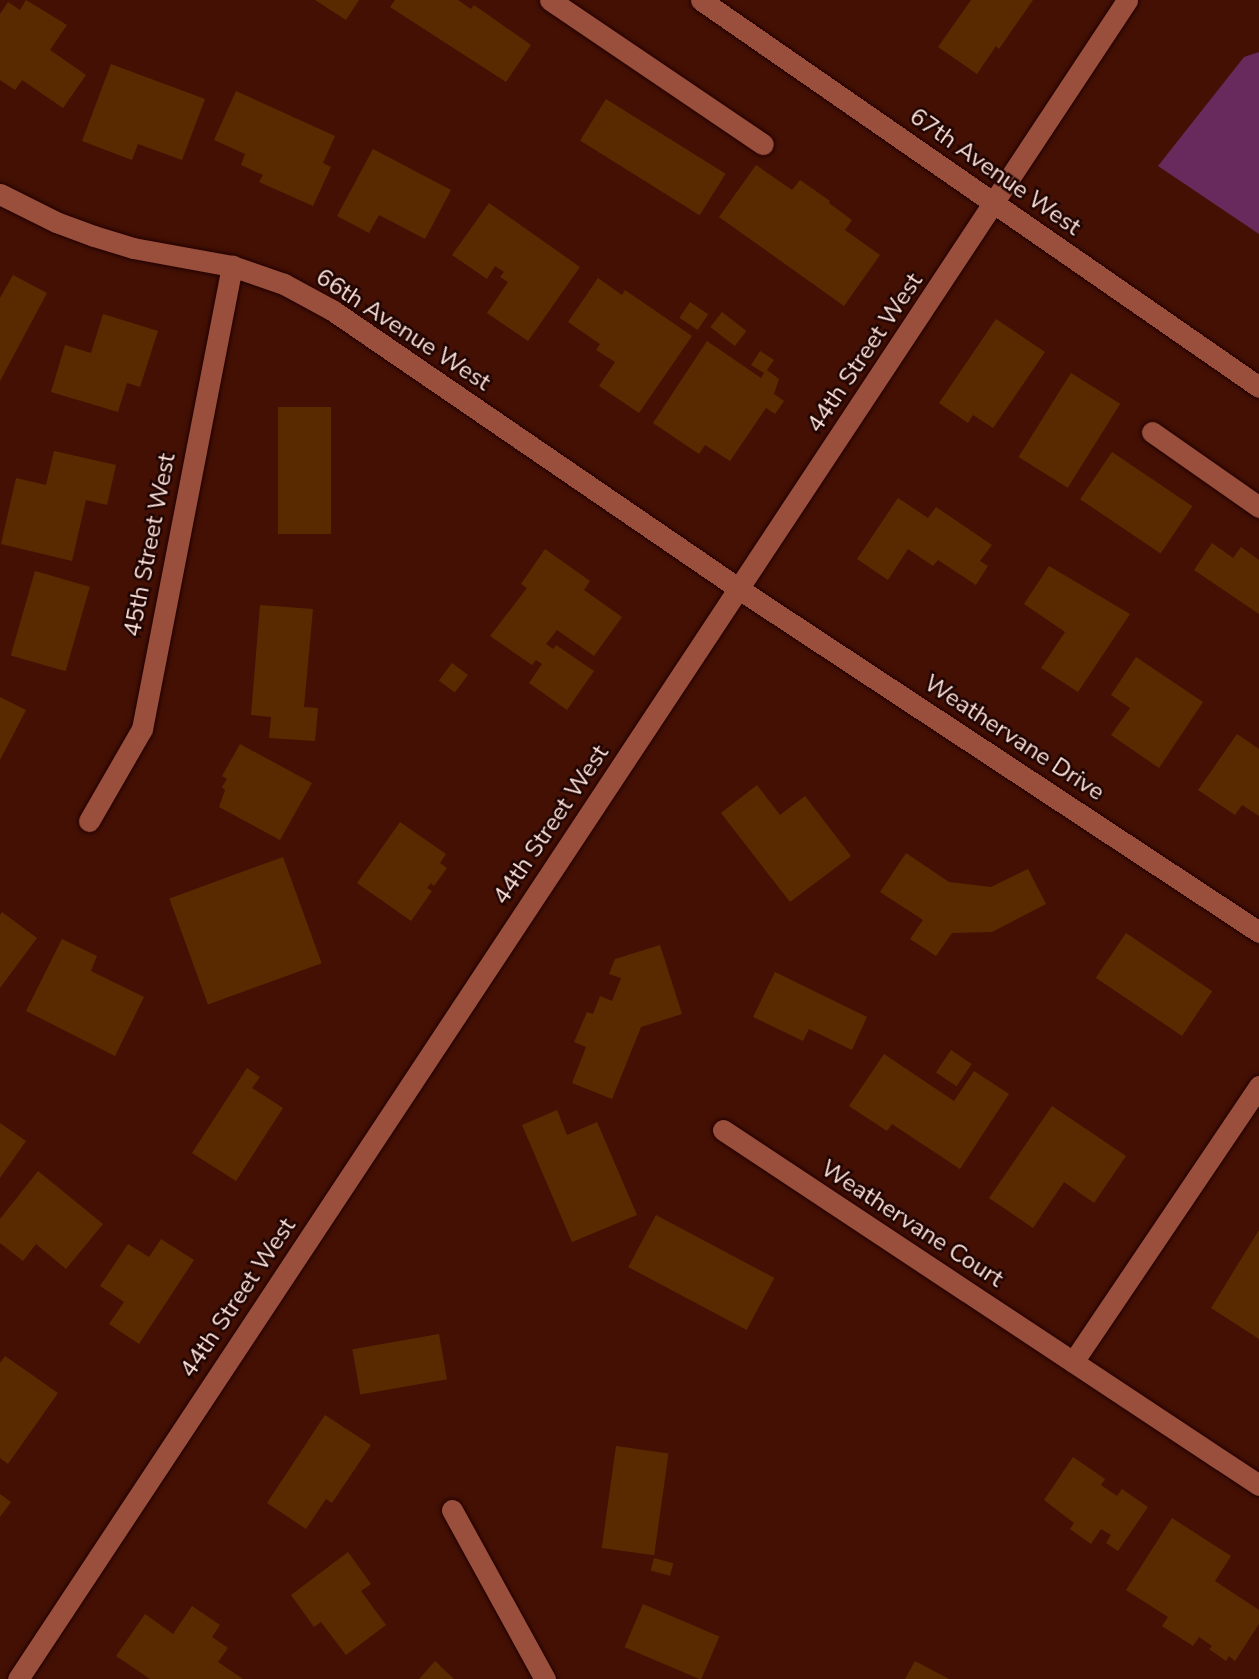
<!DOCTYPE html>
<html>
<head>
<meta charset="utf-8">
<style>
	body { margin:0 }
	#map { position:relative; width:1259px; height:1679px; overflow:hidden; background:#441004; font-family:"Nunito Sans",sans-serif }
	div>[style] { position:absolute }
	.green>* { inset:0; background:#68295c }
	.building>* { inset:0; background:#592a00; transform-origin:0 0 }
	.roads { filter:drop-shadow(0 0 2px #220100) drop-shadow(0 0 2px #220100) }
	.minor>* { height:21px; margin:-10.5px; padding:0 10.5px; transform-origin:10.5px; border-radius:10.5px; background:#994f3c }
	span { translate:-50% -50%; white-space:nowrap; text-align:center; line-height:1.15; -webkit-text-stroke:5px #1f0401; paint-order:stroke }
	.street-label { font-size:24px; color:#f9dfd8 }
</style>
</head>
<body>
<div id="map">
	<div class="green">
		<div style="clip-path:polygon(1259px 52px,1259px 234px,1158px 166px,1244px 57px)"></div>
	</div>
	<div class="building">
		<div style="clip-path:polygon(26px 0,67px 25px,50px 50px,86px 75px,63px 108px,22px 80px,15px 90px,0 80px,0 14px,8px 2px,20px 10px)"></div>
		<div style="clip-path:polygon(315px 0,359px 0,346px 20px)"></div>
		<div style="clip-path:polygon(395px 0,458px 0,471px 9px,474px 5px,531px 45px,506px 82px,390px 7px)"></div>
		<div style="clip-path:polygon(971px 0,1033px 0,999px 49px,996px 46px,977px 74px,938px 47px)"></div>
		<div style="clip-path:polygon(111px 64px,205px 99px,182px 160px,138px 144px,132px 160px,82px 141px)"></div>
		<div style="clip-path:polygon(236px 91px,335px 136px,323px 163px,331px 167px,313px 206px,259px 182px,263px 175px,241px 165px,245px 154px,214px 140px)"></div>
		<div style="left:606px;top:99px;width:141px;height:49px;rotate:32deg"></div>
		<div style="clip-path:polygon(373px 149px,451px 190px,425px 239px,379px 215px,369px 233px,337px 216px)"></div>
		<div style="clip-path:polygon(756px 165px,792px 190px,800px 180px,830px 201px,829px 203px,852px 220px,845px 230px,880px 255px,844px 306px,719px 217px)"></div>
		<div style="clip-path:polygon(489px 203px,580px 267px,528px 341px,487px 313px,508px 282px,500px 277px,504px 272px,495px 266px,487px 279px,452px 255px)"></div>
		<div style="clip-path:polygon(13px 275px,47px 293px,0 381px,0 298px)"></div>
		<div style="clip-path:polygon(598px 278px,622px 295px,625px 290px,692px 336px,639px 413px,599px 386px,615px 362px,596px 350px,600px 344px,568px 322px)"></div>
		<div style="left:690px;top:302px;width:22px;height:19px;rotate:34deg"></div>
		<div style="left:722px;top:312px;width:31px;height:19px;rotate:38deg"></div>
		<div style="clip-path:polygon(103px 314px,158px 331px,140px 387px,127px 383px,118px 412px,51px 392px,65px 345px,91px 353px)"></div>
		<div style="clip-path:polygon(996px 319px,1045px 352px,993px 428px,973px 415px,968px 423px,939px 403px)"></div>
		<div style="clip-path:polygon(707px 341px,761px 378px,764px 373px,751px 365px,760px 351px,774px 360px,767px 370px,779px 379px,774px 394px,784px 401px,775px 414px,766px 408px,730px 461px,705px 445px,699px 454px,653px 423px)"></div>
		<div style="left:1071px;top:373px;width:58px;height:99px;rotate:32deg"></div>
		<div style="left:278px;top:407px;width:53px;height:127px"></div>
		<div style="clip-path:polygon(54px 451px,116px 465px,107px 505px,86px 500px,72px 561px,1px 544px,16px 478px,46px 485px)"></div>
		<div style="left:1112px;top:452px;width:97px;height:57px;rotate:34deg"></div>
		<div style="clip-path:polygon(898px 498px,928px 518px,936px 507px,992px 545px,980px 561px,988px 566px,976px 585px,938px 560px,933px 566px,908px 549px,888px 580px,857px 559px)"></div>
		<div style="clip-path:polygon(1212px 543px,1233px 558px,1241px 547px,1259px 560px,1259px 614px,1194px 570px)"></div>
		<div style="clip-path:polygon(545px 549px,590px 581px,584px 590px,622px 617px,594px 656px,557px 630px,546px 644px,553px 649px,556px 645px,594px 671px,567px 710px,529px 683px,542px 664px,536px 660px,532px 665px,490px 636px,527px 588px,521px 584px)"></div>
		<div style="clip-path:polygon(1049px 566px,1130px 614px,1078px 692px,1041px 668px,1065px 632px,1024px 604px)"></div>
		<div style="left:35px;top:571px;width:57px;height:88px;rotate:16deg"></div>
		<div style="clip-path:polygon(260px 605px,313px 609px,304px 707px,318px 708px,315px 741px,269px 738px,271px 717px,251px 715px)"></div>
		<div style="clip-path:polygon(1136px 657px,1203px 702px,1159px 768px,1111px 735px,1130px 708px,1111px 695px)"></div>
		<div style="left:452px;top:663px;width:20px;height:22px;rotate:37deg"></div>
		<div style="clip-path:polygon(0 697px,26px 710px,0 760px)"></div>
		<div style="clip-path:polygon(1237px 734px,1259px 749px,1259px 816px,1242px 805px,1235px 815px,1198px 790px)"></div>
		<div style="clip-path:polygon(240px 744px,312px 783px,280px 840px,219px 807px,225px 790px,222px 787px,227px 779px,222px 776px)"></div>
		<div style="clip-path:polygon(757px 785px,780px 815px,805px 796px,851px 856px,790px 902px,721px 813px)"></div>
		<div style="clip-path:polygon(400px 822px,446px 854px,440px 863px,447px 868px,434px 886px,431px 883px,427px 888px,432px 891px,411px 921px,357px 883px)"></div>
		<div style="clip-path:polygon(906px 853px,949px 882px,991px 887px,1028px 869px,1046px 904px,992px 932px,952px 933px,936px 956px,910px 939px,923px 920px,880px 892px)"></div>
		<div style="left:283px;top:857px;width:113px;height:121px;rotate:70deg"></div>
		<div style="clip-path:polygon(2px 912px,37px 938px,0 988px,0 915px)"></div>
		<div style="left:1126px;top:933px;width:104px;height:54px;rotate:34deg"></div>
		<div style="clip-path:polygon(62px 939px,97px 956px,91px 971px,144px 997px,115px 1056px,26px 1011px)"></div>
		<div style="clip-path:polygon(660px 945px,682px 1014px,641px 1027px,612px 1099px,572px 1083px,586px 1047px,574px 1042px,587px 1012px,593px 1014px,600px 996px,612px 1001px,621px 978px,609px 974px,615px 959px)"></div>
		<div style="clip-path:polygon(775px 972px,867px 1017px,852px 1050px,809px 1029px,803px 1041px,753px 1017px)"></div>
		<div style="left:951px;top:1050px;width:25px;height:27px;rotate:34deg"></div>
		<div style="clip-path:polygon(884px 1054px,954px 1101px,974px 1071px,1009px 1094px,960px 1169px,892px 1124px,887px 1131px,849px 1106px)"></div>
		<div style="clip-path:polygon(247px 1068px,260px 1077px,252px 1088px,283px 1108px,236px 1181px,192px 1153px)"></div>
		<div style="clip-path:polygon(1052px 1106px,1126px 1156px,1094px 1203px,1064px 1182px,1033px 1228px,989px 1198px)"></div>
		<div style="clip-path:polygon(557px 1110px,567px 1135px,597px 1122px,637px 1215px,572px 1242px,522px 1125px)"></div>
		<div style="clip-path:polygon(0 1123px,26px 1141px,0 1178px)"></div>
		<div style="clip-path:polygon(38px 1171px,103px 1224px,66px 1269px,36px 1244px,23px 1261px,0 1243px,0 1219px)"></div>
		<div style="left:656px;top:1215px;width:134px;height:59px;rotate:28deg"></div>
		<div style="clip-path:polygon(1259px 1230px,1259px 1339px,1211px 1308px)"></div>
		<div style="clip-path:polygon(161px 1239px,194px 1260px,139px 1344px,109px 1324px,124px 1302px,100px 1286px,128px 1244px,149px 1257px)"></div>
		<div style="left:439px;top:1334px;width:46px;height:88px;rotate:80deg"></div>
		<div style="clip-path:polygon(5px 1356px,58px 1393px,8px 1464px,0 1458px,0 1363px)"></div>
		<div style="clip-path:polygon(325px 1415px,371px 1445px,332px 1503px,326px 1499px,306px 1529px,267px 1503px)"></div>
		<div style="left:616px;top:1446px;width:53px;height:103px;rotate:8deg"></div>
		<div style="clip-path:polygon(1073px 1457px,1105px 1479px,1101px 1485px,1117px 1496px,1122px 1489px,1148px 1507px,1118px 1551px,1106px 1543px,1111px 1535px,1101px 1529px,1091px 1544px,1070px 1529px,1074px 1523px,1044px 1500px)"></div>
		<div style="clip-path:polygon(0 1494px,11px 1502px,0 1517px)"></div>
		<div style="clip-path:polygon(1172px 1518px,1231px 1556px,1215px 1581px,1259px 1610px,1259px 1624px,1235px 1661px,1229px 1656px,1226px 1661px,1209px 1649px,1212px 1646px,1199px 1637px,1193px 1646px,1162px 1626px,1168px 1617px,1126px 1590px)"></div>
		<div style="clip-path:polygon(348px 1552px,371px 1584px,361px 1591px,386px 1625px,346px 1655px,321px 1622px,314px 1627px,291px 1595px)"></div>
		<div style="left:654px;top:1558px;width:20px;height:13px;rotate:15deg"></div>
		<div style="left:643px;top:1604px;width:83px;height:47px;rotate:23deg"></div>
		<div style="clip-path:polygon(192px 1606px,220px 1625px,212px 1637px,228px 1648px,218px 1662px,243px 1679px,150px 1679px,116px 1656px,145px 1614px,173px 1634px)"></div>
		<div style="clip-path:polygon(435px 1661px,454px 1679px,419px 1679px)"></div>
		<div style="clip-path:polygon(915px 1661px,949px 1679px,905px 1679px)"></div>
	</div>
	<div class="roads">
		<div class="minor">
			<div style="left:550px;top:0;width:257px;rotate:34.1deg"></div>
			<div style="left:701px;top:0;width:679px;rotate:34.74deg"></div>
			<div style="left:0;top:194px;width:63px;rotate:26.6deg"></div>
			<div style="left:56px;top:222px;width:40px;rotate:20.2deg"></div>
			<div style="left:94px;top:236px;width:41px;rotate:17.1deg"></div>
			<div style="left:133px;top:248px;width:101px;rotate:10.3deg"></div>
			<div style="left:232px;top:266px;width:55px;rotate:19.1deg"></div>
			<div style="left:284px;top:284px;width:55px;rotate:28.4deg"></div>
			<div style="left:332px;top:310px;width:493px;rotate:34.4deg"></div>
			<div style="left:739px;top:589px;width:623px;rotate:33.41deg"></div>
			<div style="left:1152px;top:432px;width:131px;rotate:35deg"></div>
			<div style="left:89px;top:821px;width:106px;rotate:-60.1deg"></div>
			<div style="left:142px;top:729px;width:472px;rotate:-79deg"></div>
			<div style="left:723px;top:1130px;width:643px;rotate:33.52deg"></div>
			<div style="left:1073px;top:1362px;width:333px;rotate:-56deg"></div>
			<div style="left:452px;top:1510px;width:193px;rotate:61.2deg"></div>
			<div style="left:18px;top:1679px;width:2012px;rotate:-56.55deg"></div>
		</div>
	</div>
	<div class="street-label">
		<span style="left:995px;top:172px;rotate:35deg">67th Avenue West</span>
		<span style="left:403px;top:330px;rotate:33deg">66th Avenue West</span>
		<span style="left:865px;top:353px;rotate:-56deg">44th Street West</span>
		<span style="left:150px;top:545px;rotate:-79deg">45th Street West</span>
		<span style="left:1014px;top:738px;rotate:33deg">Weathervane Drive</span>
		<span style="left:551px;top:825px;rotate:-56deg">44th Street West</span>
		<span style="left:912px;top:1224px;rotate:33deg">Weathervane Court</span>
		<span style="left:238px;top:1298px;rotate:-56deg">44th Street West</span>
	</div>
</div>
</body>
</html>
